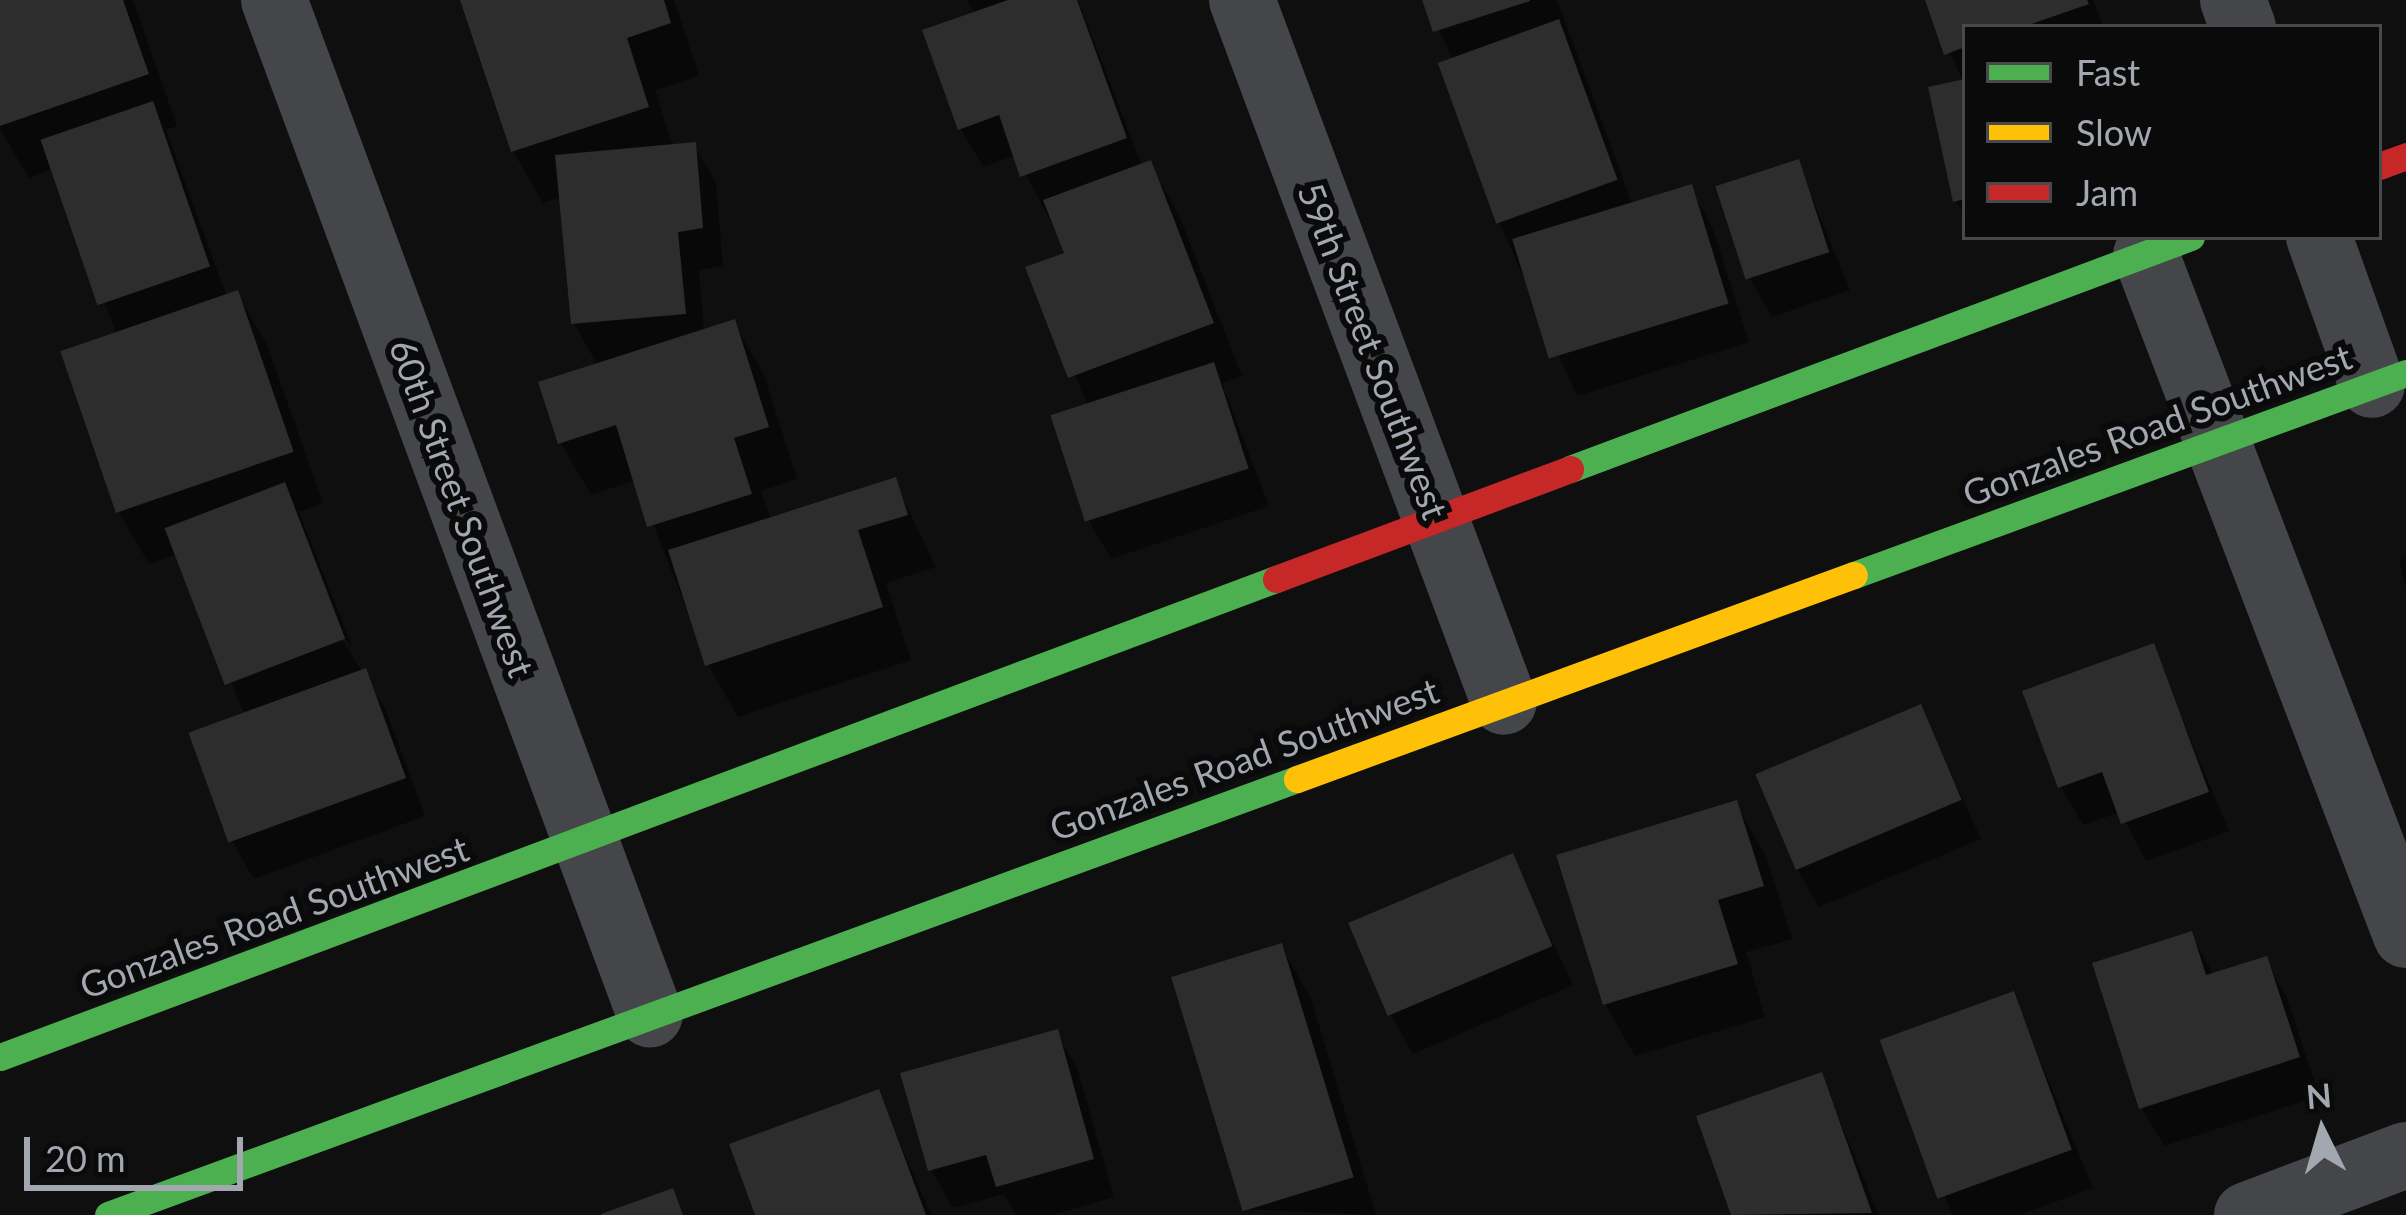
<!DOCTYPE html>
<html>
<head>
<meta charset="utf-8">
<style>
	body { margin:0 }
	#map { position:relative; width:2406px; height:1215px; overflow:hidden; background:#0f0f10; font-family:Lato,sans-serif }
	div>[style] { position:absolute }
	.shadow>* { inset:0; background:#0007 }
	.building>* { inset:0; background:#2d2d2e; transform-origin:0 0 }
	.street>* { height:66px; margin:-33px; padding:0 33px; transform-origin:33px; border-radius:33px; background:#444649 }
	.fast>* { height:27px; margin:-13.5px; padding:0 13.5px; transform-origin:13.5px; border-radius:13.5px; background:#4caf50 }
	.slow>* { height:27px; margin:-13.5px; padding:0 13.5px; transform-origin:13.5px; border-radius:13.5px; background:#ffc107 }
	.jam>* { height:27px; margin:-13.5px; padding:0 13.5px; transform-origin:13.5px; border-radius:13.5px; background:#c62828 }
	span { translate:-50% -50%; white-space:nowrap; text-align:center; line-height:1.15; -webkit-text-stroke:12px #0a0a0b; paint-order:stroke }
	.street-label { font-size:36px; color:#a2a7b0 }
	.legend { position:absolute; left:1962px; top:24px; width:420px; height:216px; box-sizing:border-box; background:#0a0a0b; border:3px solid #47494d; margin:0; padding:15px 21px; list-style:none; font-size:36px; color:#a2a7b0 }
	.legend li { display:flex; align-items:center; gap:24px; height:60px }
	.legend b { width:60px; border:3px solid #47494d }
	.north { position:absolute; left:2262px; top:1071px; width:120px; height:120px; -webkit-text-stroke:9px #0a0a0b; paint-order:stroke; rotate:355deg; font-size:33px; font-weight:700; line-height:48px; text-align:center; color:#a2a7b0 }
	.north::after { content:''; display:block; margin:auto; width:42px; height:54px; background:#a2a7b0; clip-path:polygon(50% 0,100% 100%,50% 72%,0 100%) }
	.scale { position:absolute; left:24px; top:1137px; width:219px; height:54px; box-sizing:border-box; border:6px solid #a2a7b0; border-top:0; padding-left:15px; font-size:36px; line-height:42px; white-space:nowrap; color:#a2a7b0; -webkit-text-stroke:9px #0a0a0b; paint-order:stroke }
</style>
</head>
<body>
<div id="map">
	<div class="shadow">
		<div style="clip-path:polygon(0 0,133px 0,177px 126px,166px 130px,227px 297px,237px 293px,267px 345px,323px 503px,299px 512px,352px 646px,334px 627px,386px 710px,425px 816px,254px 879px,232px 841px,245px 716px,177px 554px,149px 564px,119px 512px,117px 335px,53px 169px,29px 178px,0 129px)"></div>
		<div style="clip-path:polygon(463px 0,674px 0,699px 76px,655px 90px,673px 147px,694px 145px,716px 183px,723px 266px,699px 270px,704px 332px,734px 323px,764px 375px,797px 479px,761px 491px,771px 520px,894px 480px,936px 567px,886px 583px,911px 660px,738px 717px,708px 664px,636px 480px,591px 495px,561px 443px,598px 366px,574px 323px,562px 197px,543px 203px,513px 151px)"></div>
		<div style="clip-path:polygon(967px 0,1078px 0,1142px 166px,1149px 163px,1179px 215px,1242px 376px,1222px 383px,1269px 506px,1111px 559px,1089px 521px,1088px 406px,1029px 269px,1068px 255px,1016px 155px,983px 167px,961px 129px,976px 15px)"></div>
		<div style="clip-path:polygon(1426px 0,1557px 0,1633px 206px,1690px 188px,1712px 226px,1749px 342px,1577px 396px,1499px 222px,1453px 61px)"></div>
		<div style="clip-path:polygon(1928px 0,2093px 0,2103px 27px,1965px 27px,1965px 216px,1956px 201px,1963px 82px)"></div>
		<div style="clip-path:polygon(1798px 163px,1850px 290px,1772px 317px,1750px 279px)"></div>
		<div style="clip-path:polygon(2406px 559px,2406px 588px,2399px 560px)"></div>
		<div style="clip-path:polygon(2152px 647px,2229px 831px,2146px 861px,2120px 812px,2083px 825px,2061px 787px)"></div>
		<div style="clip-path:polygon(1920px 707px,1981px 839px,1819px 907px,1797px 869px)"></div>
		<div style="clip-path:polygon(1736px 804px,1766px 856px,1792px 939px,1746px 952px,1765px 1017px,1635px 1056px,1605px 1004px)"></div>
		<div style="clip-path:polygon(1512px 857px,1573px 985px,1413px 1054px,1391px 1015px)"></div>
		<div style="clip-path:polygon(2191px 934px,2214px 975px,2265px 959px,2287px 998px,2319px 1096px,2164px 1146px,2142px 1108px)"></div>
		<div style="clip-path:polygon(1281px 946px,1311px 999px,1376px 1215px,1244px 1209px)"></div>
		<div style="clip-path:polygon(2013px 995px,2093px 1188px,2019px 1215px,1952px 1215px,1884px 1043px)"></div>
		<div style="clip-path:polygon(1056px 1032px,1078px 1070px,1114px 1197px,1052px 1215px,1016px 1215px,1004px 1194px,953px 1208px,931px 1170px)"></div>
		<div style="clip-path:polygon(1821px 1075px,1879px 1215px,1734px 1215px,1699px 1118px)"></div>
		<div style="clip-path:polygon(878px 1093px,931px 1215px,758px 1215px)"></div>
	</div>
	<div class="building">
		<div style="clip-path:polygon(0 0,123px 0,149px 74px,0 126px)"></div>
		<div style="clip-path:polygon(460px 0,664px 0,671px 23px,627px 38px,649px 107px,511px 152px)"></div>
		<div style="clip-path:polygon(1008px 0,1077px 0,1127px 138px,1020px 177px,999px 115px,958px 130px,922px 30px)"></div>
		<div style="clip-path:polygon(1422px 0,1530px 0,1530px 1px,1433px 32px)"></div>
		<div style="clip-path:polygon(1925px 0,2087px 0,2089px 4px,2023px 27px,1965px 27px,1965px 47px,1944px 55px)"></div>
		<div style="left:1559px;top:19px;width:171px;height:129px;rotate:70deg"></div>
		<div style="clip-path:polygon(1965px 79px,1965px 199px,1953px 202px,1928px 87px)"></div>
		<div style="left:153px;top:101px;width:175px;height:119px;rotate:71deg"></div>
		<div style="clip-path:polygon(696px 142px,703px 228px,678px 232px,686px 314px,571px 324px,555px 155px)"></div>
		<div style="left:1799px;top:159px;width:98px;height:88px;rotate:72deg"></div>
		<div style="clip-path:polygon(1151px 160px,1214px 323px,1068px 378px,1025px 267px,1064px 253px,1043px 200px)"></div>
		<div style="left:1692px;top:184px;width:125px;height:188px;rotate:73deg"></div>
		<div style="left:238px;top:290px;width:171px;height:188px;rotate:71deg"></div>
		<div style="clip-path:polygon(735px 319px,769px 427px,734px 438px,752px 494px,647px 527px,616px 425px,558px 444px,538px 382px)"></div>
		<div style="left:1214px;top:362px;width:112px;height:172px;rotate:72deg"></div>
		<div style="clip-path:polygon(896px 477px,908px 515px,858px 530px,883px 607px,705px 666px,668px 550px)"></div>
		<div style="left:285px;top:482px;width:168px;height:129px;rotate:69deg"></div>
		<div style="clip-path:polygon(2154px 643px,2209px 792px,2121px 824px,2102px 772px,2058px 788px,2022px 691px)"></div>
		<div style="left:366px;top:668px;width:117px;height:189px;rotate:70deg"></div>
		<div style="left:1921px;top:704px;width:104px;height:180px;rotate:67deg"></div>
		<div style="clip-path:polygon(1737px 800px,1764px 886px,1718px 900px,1738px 964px,1603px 1005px,1556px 855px)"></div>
		<div style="left:1513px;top:853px;width:101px;height:179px;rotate:67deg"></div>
		<div style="clip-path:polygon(2192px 931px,2206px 975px,2267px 956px,2300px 1057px,2139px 1109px,2092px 963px)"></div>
		<div style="left:1282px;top:943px;width:245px;height:116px;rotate:73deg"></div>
		<div style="left:2014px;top:991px;width:169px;height:143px;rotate:70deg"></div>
		<div style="clip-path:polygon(1058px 1029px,1094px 1159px,996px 1187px,986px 1155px,928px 1171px,900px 1073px)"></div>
		<div style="clip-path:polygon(1822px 1072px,1872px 1213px,1731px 1215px,1696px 1116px)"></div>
		<div style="clip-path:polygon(879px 1089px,926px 1215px,755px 1215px,729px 1144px)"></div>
		<div style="clip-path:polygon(673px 1188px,683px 1215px,601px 1215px,601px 1214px)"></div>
	</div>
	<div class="street">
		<div style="left:274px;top:0;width:1082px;rotate:69.67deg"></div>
		<div style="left:1242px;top:0;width:749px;rotate:69.53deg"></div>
		<div style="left:2233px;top:0;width:29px;rotate:70deg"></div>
		<div style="left:2319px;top:237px;width:157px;rotate:70.3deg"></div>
		<div style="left:2146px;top:255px;width:728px;rotate:69.08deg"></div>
		<div style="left:2247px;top:1215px;width:170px;rotate:-20.7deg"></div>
	</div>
	<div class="fast">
		<div style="left:1570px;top:469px;width:663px;rotate:-20.49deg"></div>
		<div style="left:1854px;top:575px;width:588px;rotate:-20.1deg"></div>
		<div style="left:0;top:1057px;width:1363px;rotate:-20.54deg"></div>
		<div style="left:108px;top:1215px;width:1266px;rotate:-20.14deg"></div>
	</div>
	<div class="slow">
		<div style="left:1297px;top:779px;width:593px;rotate:-20.12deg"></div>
	</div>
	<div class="jam">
		<div style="left:2379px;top:166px;width:29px;rotate:-20deg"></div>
		<div style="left:1276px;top:579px;width:314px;rotate:-20.5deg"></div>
	</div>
	<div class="street-label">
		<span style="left:1373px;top:351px;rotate:69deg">59th Street Southwest</span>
		<span style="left:2157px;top:425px;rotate:-20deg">Gonzales Road Southwest</span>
		<span style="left:462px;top:508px;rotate:70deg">60th Street Southwest</span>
		<span style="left:1244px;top:759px;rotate:-20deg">Gonzales Road Southwest</span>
		<span style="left:274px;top:917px;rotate:-20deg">Gonzales Road Southwest</span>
	</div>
	<ul class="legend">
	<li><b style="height:15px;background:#4caf50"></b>Fast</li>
	<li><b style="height:15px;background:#ffc107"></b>Slow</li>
	<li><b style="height:15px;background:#c62828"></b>Jam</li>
	</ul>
	<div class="north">N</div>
	<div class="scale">20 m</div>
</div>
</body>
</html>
